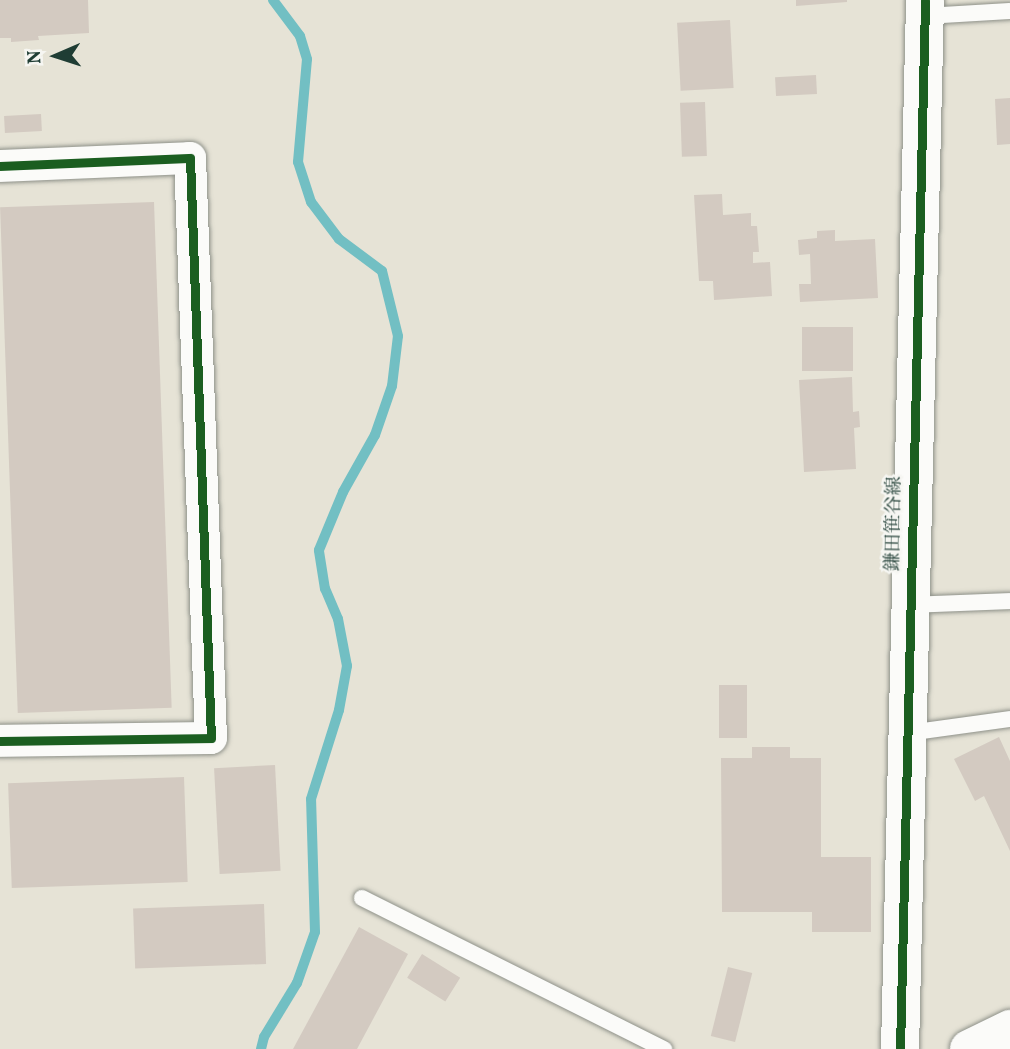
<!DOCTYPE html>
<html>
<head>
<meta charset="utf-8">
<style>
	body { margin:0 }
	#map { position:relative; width:1010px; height:1049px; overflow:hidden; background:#e6e3d6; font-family:Vollkorn,"Noto Serif JP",serif }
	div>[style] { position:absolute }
	.stream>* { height:10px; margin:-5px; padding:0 5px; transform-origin:5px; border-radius:5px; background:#72bfc3 }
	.building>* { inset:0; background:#d3cac1; transform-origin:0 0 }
	.roads { filter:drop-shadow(0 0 2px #8e9189) drop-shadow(0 0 2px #8e9189) }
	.service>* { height:16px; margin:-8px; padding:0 8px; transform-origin:8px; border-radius:8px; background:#fbfbf9 }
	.minor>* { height:32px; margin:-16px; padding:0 16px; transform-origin:16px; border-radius:16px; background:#fbfbf9 }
	.tertiary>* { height:38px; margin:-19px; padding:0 19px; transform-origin:19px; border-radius:19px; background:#fbfbf9 }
	.trunk>* { height:38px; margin:-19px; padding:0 19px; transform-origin:19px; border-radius:19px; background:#fbfbf9 }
	.cycleway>* { height:9px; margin:-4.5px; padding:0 4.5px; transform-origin:4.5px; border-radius:4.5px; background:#1b5e20 }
	span { translate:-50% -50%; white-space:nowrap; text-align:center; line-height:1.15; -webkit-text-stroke:5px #f6f6f2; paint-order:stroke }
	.street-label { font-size:19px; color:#1f3d34 }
	.north { position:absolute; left:21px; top:21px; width:70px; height:70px; -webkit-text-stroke:5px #f6f6f2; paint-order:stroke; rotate:267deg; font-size:19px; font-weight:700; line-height:28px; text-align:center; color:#1f3d34 }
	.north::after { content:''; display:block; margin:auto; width:24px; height:32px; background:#1f3d34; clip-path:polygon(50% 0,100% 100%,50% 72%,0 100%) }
</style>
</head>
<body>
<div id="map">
	<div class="stream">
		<div style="left:261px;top:1049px;width:12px;rotate:-76deg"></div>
		<div style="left:264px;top:1037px;width:63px;rotate:-58.6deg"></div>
		<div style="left:297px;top:983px;width:54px;rotate:-70.6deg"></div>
		<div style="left:315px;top:932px;width:133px;rotate:-91.7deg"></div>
		<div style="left:311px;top:799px;width:93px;rotate:-72.5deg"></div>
		<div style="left:339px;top:710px;width:45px;rotate:-79.7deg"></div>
		<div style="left:347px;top:666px;width:48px;rotate:-100.8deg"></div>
		<div style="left:338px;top:619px;width:33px;rotate:-113deg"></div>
		<div style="left:325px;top:589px;width:39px;rotate:-99deg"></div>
		<div style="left:319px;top:550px;width:63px;rotate:-67.5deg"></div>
		<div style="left:343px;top:492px;width:65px;rotate:-60.7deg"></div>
		<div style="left:375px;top:435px;width:52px;rotate:-70.9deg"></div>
		<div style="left:392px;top:386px;width:50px;rotate:-83.2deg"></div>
		<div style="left:398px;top:336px;width:67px;rotate:-103.8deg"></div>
		<div style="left:382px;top:271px;width:54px;rotate:-143.3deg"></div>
		<div style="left:339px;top:239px;width:46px;rotate:-127.1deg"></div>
		<div style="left:311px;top:202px;width:42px;rotate:-108deg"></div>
		<div style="left:298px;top:162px;width:103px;rotate:-85deg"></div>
		<div style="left:307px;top:59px;width:24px;rotate:-107deg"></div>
		<div style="left:300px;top:36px;width:45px;rotate:-126.9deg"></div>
	</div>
	<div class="building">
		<div style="clip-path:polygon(0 0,88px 0,89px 33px,38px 36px,39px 40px,11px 42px,11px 38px,0 38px)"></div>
		<div style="clip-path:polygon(796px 0,847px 0,847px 2px,796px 6px)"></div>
		<div style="left:730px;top:20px;width:68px;height:53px;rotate:87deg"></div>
		<div style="left:816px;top:75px;width:19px;height:41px;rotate:87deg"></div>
		<div style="clip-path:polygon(1010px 98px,1010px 144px,997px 145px,995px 99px)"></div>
		<div style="left:705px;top:102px;width:54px;height:25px;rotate:88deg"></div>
		<div style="left:41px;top:114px;width:17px;height:37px;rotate:87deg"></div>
		<div style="clip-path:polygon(722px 194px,723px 215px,751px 213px,751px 226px,757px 226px,759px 252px,753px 252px,753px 263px,770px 262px,772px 296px,714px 300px,713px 281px,699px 281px,694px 195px)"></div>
		<div style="left:154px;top:202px;width:506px;height:154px;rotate:88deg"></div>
		<div style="clip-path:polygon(835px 230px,835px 241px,875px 239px,878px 298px,800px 302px,799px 284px,811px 284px,810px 254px,799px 255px,798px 240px,817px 238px,817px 231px)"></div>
		<div style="left:802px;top:327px;width:51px;height:44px"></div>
		<div style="clip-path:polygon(852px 377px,853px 412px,859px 411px,860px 427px,854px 428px,856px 469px,804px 472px,799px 380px)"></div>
		<div style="left:719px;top:685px;width:28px;height:53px"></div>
		<div style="clip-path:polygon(999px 737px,1010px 761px,1010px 851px,984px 796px,975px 801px,954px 759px)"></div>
		<div style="clip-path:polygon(752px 747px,790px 747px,790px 758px,821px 758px,821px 857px,871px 857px,871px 932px,812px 932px,812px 912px,722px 912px,721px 758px,752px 758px)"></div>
		<div style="left:275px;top:765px;width:106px;height:61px;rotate:87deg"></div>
		<div style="left:184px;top:777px;width:105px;height:176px;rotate:88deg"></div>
		<div style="left:264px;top:904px;width:60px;height:131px;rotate:88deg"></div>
		<div style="clip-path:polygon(359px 927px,408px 954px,357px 1049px,293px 1049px)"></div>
		<div style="left:422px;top:954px;width:45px;height:28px;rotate:32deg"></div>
		<div style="left:728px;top:967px;width:25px;height:71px;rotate:14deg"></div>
	</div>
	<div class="roads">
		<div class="service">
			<div style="left:925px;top:16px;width:85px;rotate:-3.4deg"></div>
			<div style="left:910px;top:605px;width:100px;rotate:-2.3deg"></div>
			<div style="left:908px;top:733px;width:103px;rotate:-7.8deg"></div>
			<div style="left:362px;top:898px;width:338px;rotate:26.6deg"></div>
		</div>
		<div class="minor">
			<div style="left:0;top:166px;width:190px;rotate:-2.4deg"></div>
			<div style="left:190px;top:158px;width:580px;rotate:87.93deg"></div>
			<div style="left:211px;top:738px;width:211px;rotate:179.2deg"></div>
		</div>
		<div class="tertiary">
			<div style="left:900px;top:1049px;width:1049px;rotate:-88.63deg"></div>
		</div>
		<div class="trunk">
			<div style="left:969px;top:1049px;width:46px;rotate:-26deg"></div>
		</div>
	</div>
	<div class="cycleway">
		<div style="left:0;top:166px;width:190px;rotate:-2.4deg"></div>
		<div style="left:190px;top:158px;width:580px;rotate:87.93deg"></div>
		<div style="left:211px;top:738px;width:211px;rotate:179.2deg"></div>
		<div style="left:900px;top:1049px;width:1049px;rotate:-88.63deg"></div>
	</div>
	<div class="street-label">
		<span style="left:895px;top:524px;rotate:-89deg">鎌田笹谷線</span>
	</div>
	<div class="north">N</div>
</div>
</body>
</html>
